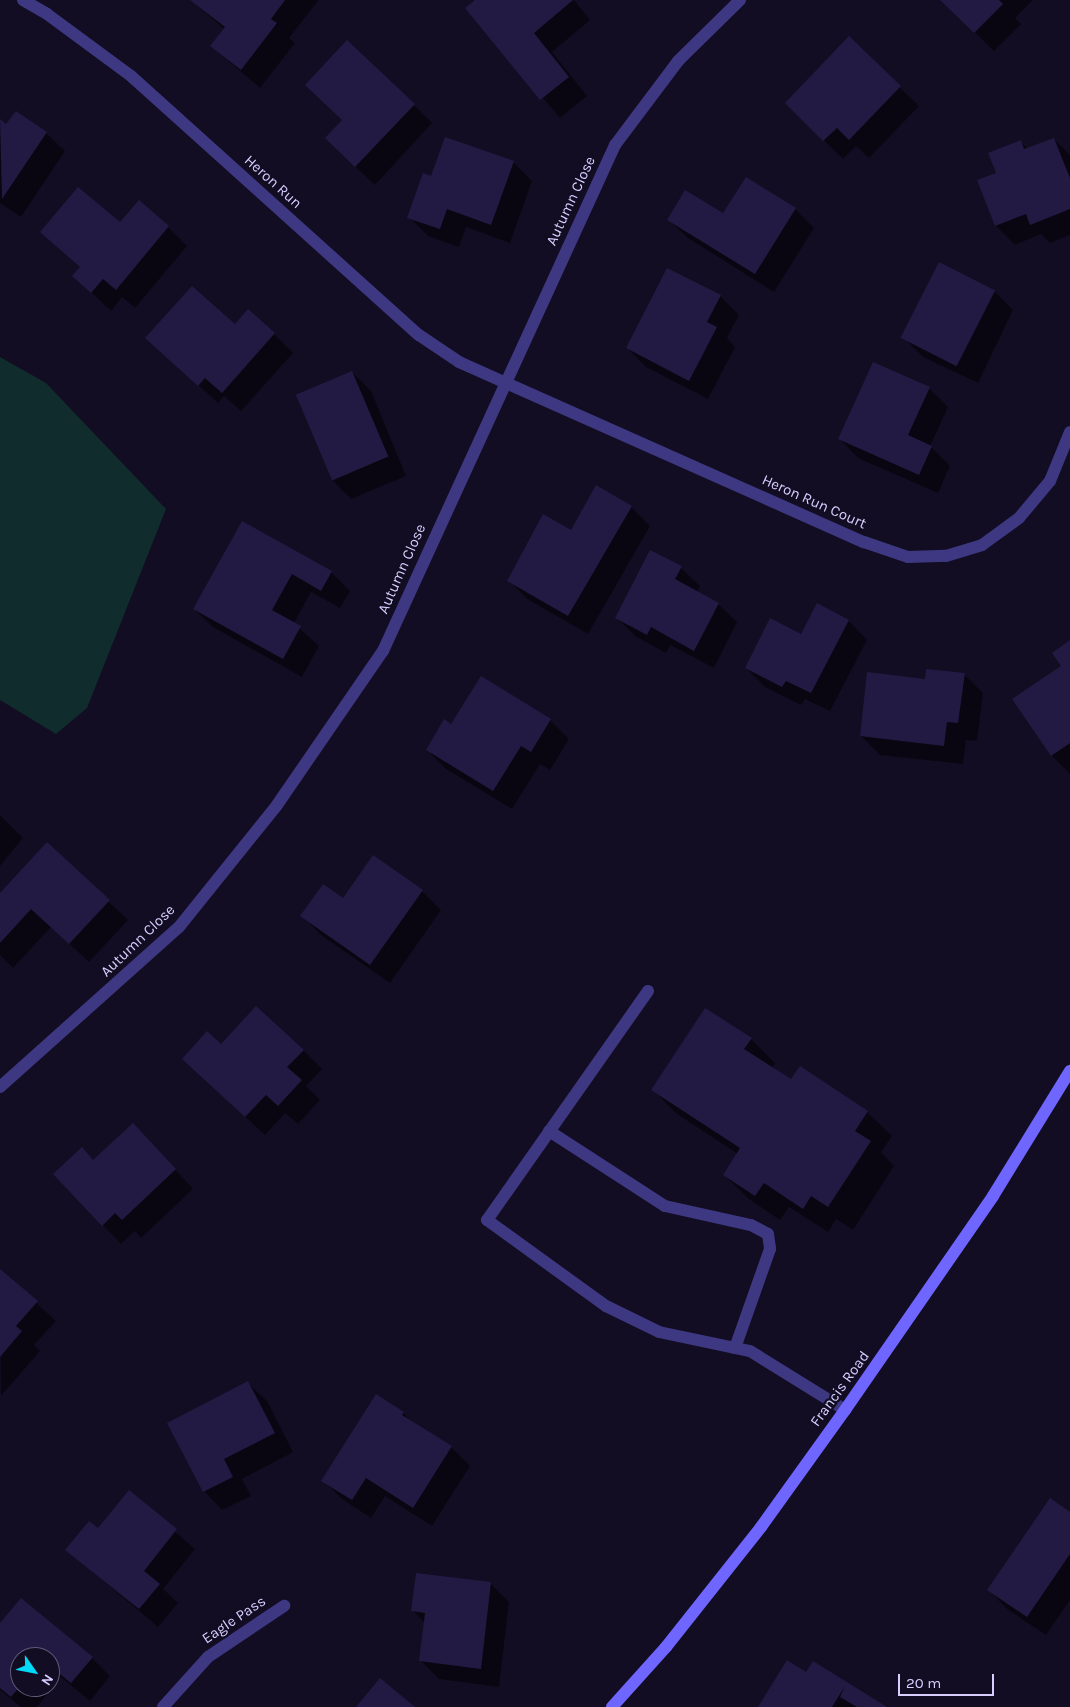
<!DOCTYPE html>
<html>
<head>
<meta charset="utf-8">
<style>
	body { margin:0 }
	#map { position:relative; width:1070px; height:1707px; overflow:hidden; background:#120d22; font-family:Karla,sans-serif }
	div>[style] { position:absolute }
	.green>* { inset:0; background:#112c2c }
	.shadow>* { inset:0; background:#0007 }
	.building>* { inset:0; background:#231a43; transform-origin:0 0 }
	.lane>* { height:12px; margin:-6px; padding:0 6px; transform-origin:6px; border-radius:6px; background:#3d3881 }
	.street>* { height:12px; margin:-6px; padding:0 6px; transform-origin:6px; border-radius:6px; background:#3d3881 }
	.secondary>* { height:12px; margin:-6px; padding:0 6px; transform-origin:6px; border-radius:6px; background:#6e66ff }
	span { translate:-50% -50%; white-space:nowrap; text-align:center; line-height:1.15; -webkit-text-stroke:4.5px #120d22; paint-order:stroke }
	.street-label { font-size:15px; color:#d6cfff }
	.north { position:absolute; left:10px; top:1647px; width:50px; height:50px; box-sizing:border-box; background:#120d22; border:1px solid #605b7a; border-radius:50%; rotate:123deg; font-size:14px; font-weight:700; line-height:20px; text-align:center; color:#d6cfff }
	.north::after { content:''; display:block; margin:auto; width:18px; height:22px; background:#00d9fa; clip-path:polygon(50% 0,100% 100%,50% 72%,0 100%) }
	.scale { position:absolute; left:898px; top:1674px; width:96px; height:22px; box-sizing:border-box; border:2px solid #d6cfff; border-top:0; padding-left:6px; font-size:15px; line-height:18px; white-space:nowrap; color:#d6cfff; -webkit-text-stroke:4px #120d22; paint-order:stroke }
</style>
</head>
<body>
<div id="map">
	<div class="green">
		<div style="clip-path:polygon(0 357px,46px 383px,166px 509px,87px 708px,56px 734px,0 700px)"></div>
	</div>
	<div class="shadow">
		<div style="clip-path:polygon(191px 0,317px 0,318px 1px,289px 38px,295px 43px,260px 88px,211px 46px,224px 29px)"></div>
		<div style="clip-path:polygon(477px 0,574px 0,590px 20px,552px 52px,587px 96px,560px 118px,467px 8px)"></div>
		<div style="clip-path:polygon(942px 0,1033px 0,1015px 18px,1021px 24px,994px 51px)"></div>
		<div style="clip-path:polygon(849px 38px,919px 106px,869px 158px,856px 146px,843px 159px,786px 103px)"></div>
		<div style="clip-path:polygon(414px 105px,432px 123px,375px 185px,345px 157px)"></div>
		<div style="clip-path:polygon(0 121px,7px 126px,46px 133px,65px 151px,21px 217px,0 203px)"></div>
		<div style="clip-path:polygon(1054px 139px,1070px 155px,1070px 235px,1050px 243px,1041px 234px,1015px 245px,996px 226px,979px 181px,997px 173px,1020px 141px,1028px 149px)"></div>
		<div style="clip-path:polygon(513px 162px,532px 181px,510px 243px,466px 227px,459px 247px,428px 236px,409px 217px,431px 178px)"></div>
		<div style="clip-path:polygon(795px 209px,814px 228px,774px 292px,688px 238px,669px 220px)"></div>
		<div style="clip-path:polygon(120px 224px,168px 227px,187px 246px,135px 308px,122px 297px,111px 311px,74px 276px,81px 268px,42px 232px)"></div>
		<div style="clip-path:polygon(994px 291px,1013px 310px,978px 383px,923px 357px,904px 338px)"></div>
		<div style="clip-path:polygon(720px 296px,739px 315px,727px 338px,735px 347px,708px 399px,646px 367px,627px 348px)"></div>
		<div style="clip-path:polygon(235px 325px,274px 334px,293px 353px,241px 411px,224px 396px,218px 403px,147px 338px)"></div>
		<div style="clip-path:polygon(352px 372px,371px 391px,406px 476px,351px 499px,332px 480px)"></div>
		<div style="clip-path:polygon(929px 388px,948px 407px,930px 446px,950px 466px,938px 493px,858px 458px,840px 439px)"></div>
		<div style="clip-path:polygon(631px 507px,650px 526px,588px 634px,527px 599px,509px 580px,571px 532px)"></div>
		<div style="clip-path:polygon(243px 523px,331px 572px,350px 591px,340px 608px,311px 592px,294px 623px,319px 646px,302px 677px,213px 627px,194px 609px)"></div>
		<div style="clip-path:polygon(681px 568px,700px 586px,697px 592px,718px 604px,737px 622px,714px 668px,670px 645px,666px 653px,635px 636px,616px 617px)"></div>
		<div style="clip-path:polygon(849px 621px,867px 640px,830px 711px,805px 699px,801px 705px,765px 687px,746px 668px,801px 636px)"></div>
		<div style="clip-path:polygon(1070px 642px,1070px 774px,1052px 756px,1014px 700px,1063px 666px)"></div>
		<div style="clip-path:polygon(964px 674px,983px 693px,977px 741px,966px 740px,963px 764px,880px 755px,861px 736px,926px 680px)"></div>
		<div style="clip-path:polygon(550px 720px,569px 739px,550px 770px,540px 764px,512px 809px,446px 769px,427px 750px,452px 726px)"></div>
		<div style="clip-path:polygon(0 815px,23px 838px,0 866px)"></div>
		<div style="clip-path:polygon(47px 844px,128px 920px,89px 962px,51px 927px,13px 968px,0 955px,0 895px)"></div>
		<div style="clip-path:polygon(374px 857px,422px 891px,441px 910px,390px 983px,321px 935px,302px 916px,343px 900px)"></div>
		<div style="clip-path:polygon(751px 1039px,775px 1063px,772px 1068px,792px 1081px,867px 1112px,892px 1136px,881px 1152px,894px 1166px,853px 1230px,836px 1219px,828px 1232px,789px 1207px,780px 1220px,749px 1199px,724px 1175px,738px 1154px,677px 1114px,653px 1090px)"></div>
		<div style="clip-path:polygon(221px 1046px,303px 1050px,322px 1069px,306px 1086px,320px 1100px,298px 1124px,285px 1113px,265px 1135px,203px 1078px)"></div>
		<div style="clip-path:polygon(152px 1144px,193px 1189px,141px 1238px,135px 1231px,121px 1244px,103px 1225px,94px 1161px)"></div>
		<div style="clip-path:polygon(0 1270px,56px 1321px,34px 1345px,40px 1351px,1px 1396px)"></div>
		<div style="clip-path:polygon(248px 1383px,267px 1401px,293px 1452px,242px 1479px,251px 1496px,222px 1510px,204px 1491px)"></div>
		<div style="clip-path:polygon(403px 1413px,414px 1424px,451px 1447px,470px 1466px,432px 1526px,385px 1496px,371px 1518px,342px 1499px,323px 1480px)"></div>
		<div style="clip-path:polygon(129px 1492px,195px 1549px,163px 1589px,178px 1603px,158px 1627px,67px 1550px,99px 1530px)"></div>
		<div style="clip-path:polygon(1070px 1514px,1070px 1600px,1046px 1635px,1007px 1609px,989px 1590px)"></div>
		<div style="clip-path:polygon(490px 1583px,509px 1602px,499px 1687px,439px 1679px,421px 1661px,425px 1623px,413px 1611px)"></div>
		<div style="clip-path:polygon(evenodd,0 1625px,92px 1658px,110px 1676px,90px 1701px,61px 1677px,37px 1707px,21px 1707px,0 1690px,0 1625px,20px 1657px,50px 1657px,50px 1687px,20px 1687px,20px 1657px)"></div>
		<div style="clip-path:polygon(814px 1663px,885px 1707px,759px 1707px,807px 1674px)"></div>
	</div>
	<div class="building">
		<div style="clip-path:polygon(190px 0,285px 0,271px 19px,277px 23px,241px 70px,210px 46px,225px 27px)"></div>
		<div style="clip-path:polygon(475px 0,573px 0,534px 33px,569px 77px,540px 100px,465px 8px)"></div>
		<div style="clip-path:polygon(940px 0,999px 0,1003px 4px,974px 33px)"></div>
		<div style="clip-path:polygon(849px 36px,901px 86px,849px 140px,837px 128px,823px 141px,785px 103px)"></div>
		<div style="clip-path:polygon(347px 40px,415px 104px,355px 167px,325px 138px,342px 120px,305px 85px)"></div>
		<div style="clip-path:polygon(16px 111px,47px 132px,2px 199px,0 119px,6px 124px)"></div>
		<div style="clip-path:polygon(445px 137px,514px 161px,491px 225px,447px 209px,440px 229px,407px 218px,423px 173px,431px 176px)"></div>
		<div style="clip-path:polygon(1054px 138px,1070px 178px,1070px 209px,1030px 225px,1026px 214px,995px 226px,977px 180px,996px 173px,988px 153px,1021px 140px,1024px 149px)"></div>
		<div style="clip-path:polygon(746px 177px,796px 208px,755px 274px,667px 220px,685px 190px,723px 213px)"></div>
		<div style="clip-path:polygon(78px 187px,120px 222px,139px 200px,169px 226px,116px 290px,103px 279px,91px 293px,72px 276px,80px 267px,40px 232px)"></div>
		<div style="left:939px;top:262px;width:63px;height:85px;rotate:27deg"></div>
		<div style="clip-path:polygon(667px 268px,721px 295px,707px 322px,717px 327px,689px 381px,626px 348px)"></div>
		<div style="clip-path:polygon(192px 286px,235px 324px,248px 309px,275px 333px,222px 393px,205px 378px,198px 386px,145px 338px)"></div>
		<div style="clip-path:polygon(873px 362px,930px 387px,908px 435px,932px 446px,919px 475px,838px 439px)"></div>
		<div style="left:352px;top:371px;width:93px;height:61px;rotate:67deg"></div>
		<div style="clip-path:polygon(596px 485px,632px 506px,568px 616px,507px 581px,543px 514px,571px 530px)"></div>
		<div style="clip-path:polygon(242px 521px,332px 571px,321px 591px,292px 574px,272px 610px,301px 626px,283px 659px,193px 609px)"></div>
		<div style="clip-path:polygon(650px 550px,682px 566px,675px 579px,719px 603px,694px 651px,651px 627px,647px 635px,615px 618px)"></div>
		<div style="clip-path:polygon(817px 603px,849px 620px,811px 693px,786px 681px,782px 687px,745px 668px,770px 618px,801px 634px)"></div>
		<div style="clip-path:polygon(1070px 640px,1070px 743px,1051px 756px,1012px 699px,1061px 666px,1052px 653px)"></div>
		<div style="clip-path:polygon(926px 669px,965px 673px,958px 723px,947px 722px,944px 746px,860px 736px,867px 672px,925px 679px)"></div>
		<div style="clip-path:polygon(481px 676px,551px 719px,531px 752px,521px 746px,493px 791px,426px 750px,444px 719px,451px 724px)"></div>
		<div style="clip-path:polygon(47px 842px,110px 900px,69px 944px,31px 909px,0 943px,0 893px)"></div>
		<div style="clip-path:polygon(373px 855px,423px 890px,370px 965px,300px 916px,323px 884px,343px 898px)"></div>
		<div style="clip-path:polygon(256px 1006px,304px 1050px,287px 1067px,302px 1080px,278px 1106px,266px 1095px,245px 1117px,182px 1059px,207px 1031px,221px 1044px)"></div>
		<div style="clip-path:polygon(705px 1008px,752px 1038px,744px 1049px,791px 1079px,800px 1066px,868px 1111px,855px 1131px,871px 1141px,828px 1207px,811px 1196px,803px 1209px,764px 1183px,755px 1196px,723px 1175px,740px 1148px,651px 1090px)"></div>
		<div style="clip-path:polygon(133px 1123px,176px 1169px,122px 1220px,115px 1213px,102px 1226px,53px 1174px,82px 1147px,93px 1160px)"></div>
		<div style="clip-path:polygon(0 1269px,38px 1301px,16px 1326px,22px 1331px,0 1357px)"></div>
		<div style="clip-path:polygon(248px 1381px,275px 1433px,224px 1459px,233px 1477px,203px 1492px,167px 1423px)"></div>
		<div style="clip-path:polygon(376px 1394px,404px 1412px,402px 1415px,452px 1446px,413px 1508px,366px 1478px,352px 1500px,321px 1481px)"></div>
		<div style="clip-path:polygon(129px 1490px,177px 1529px,144px 1571px,160px 1584px,139px 1609px,65px 1550px,89px 1521px,98px 1528px)"></div>
		<div style="clip-path:polygon(1050px 1498px,1070px 1512px,1070px 1554px,1027px 1617px,987px 1590px)"></div>
		<div style="clip-path:polygon(416px 1573px,491px 1582px,481px 1669px,419px 1661px,425px 1613px,411px 1611px)"></div>
		<div style="clip-path:polygon(21px 1598px,93px 1657px,71px 1683px,50px 1666px,50px 1657px,20px 1657px,20px 1686px,11px 1697px,0 1688px,0 1623px)"></div>
		<div style="clip-path:polygon(787px 1660px,806px 1672px,813px 1661px,887px 1707px,857px 1707px,840px 1697px,845px 1686px,832px 1707px,758px 1707px)"></div>
		<div style="clip-path:polygon(380px 1678px,415px 1707px,356px 1707px)"></div>
	</div>
	<div class="lane">
		<div style="left:648px;top:991px;width:280px;rotate:125.1deg"></div>
		<div style="left:487px;top:1220px;width:147px;rotate:35.9deg"></div>
		<div style="left:606px;top:1306px;width:59px;rotate:26.1deg"></div>
		<div style="left:659px;top:1332px;width:93px;rotate:11.8deg"></div>
		<div style="left:750px;top:1351px;width:112px;rotate:31.8deg"></div>
		<div style="left:549px;top:1131px;width:138px;rotate:32.9deg"></div>
		<div style="left:665px;top:1206px;width:88px;rotate:12.5deg"></div>
		<div style="left:751px;top:1225px;width:19px;rotate:28deg"></div>
		<div style="left:768px;top:1234px;width:15px;rotate:82deg"></div>
		<div style="left:770px;top:1249px;width:105px;rotate:109.5deg"></div>
	</div>
	<div class="street">
		<div style="left:23px;top:0;width:28px;rotate:30deg"></div>
		<div style="left:47px;top:14px;width:104px;rotate:36.4deg"></div>
		<div style="left:131px;top:76px;width:387px;rotate:42deg"></div>
		<div style="left:419px;top:335px;width:48px;rotate:34deg"></div>
		<div style="left:459px;top:362px;width:443px;rotate:24deg"></div>
		<div style="left:864px;top:542px;width:46px;rotate:18.8deg"></div>
		<div style="left:908px;top:557px;width:38px;rotate:-2deg"></div>
		<div style="left:946px;top:556px;width:38px;rotate:-17deg"></div>
		<div style="left:982px;top:545px;width:46px;rotate:-36.1deg"></div>
		<div style="left:1019px;top:518px;width:48px;rotate:-50deg"></div>
		<div style="left:1050px;top:481px;width:53px;rotate:-67.8deg"></div>
		<div style="left:0;top:1087px;width:240px;rotate:-41.8deg"></div>
		<div style="left:179px;top:927px;width:156px;rotate:-51.2deg"></div>
		<div style="left:277px;top:805px;width:187px;rotate:-55.5deg"></div>
		<div style="left:383px;top:651px;width:557px;rotate:-65.37deg"></div>
		<div style="left:615px;top:145px;width:105px;rotate:-53.1deg"></div>
		<div style="left:678px;top:61px;width:87px;rotate:-44.5deg"></div>
		<div style="left:163px;top:1707px;width:67px;rotate:-48deg"></div>
		<div style="left:208px;top:1657px;width:92px;rotate:-33.9deg"></div>
	</div>
	<div class="secondary">
		<div style="left:612px;top:1707px;width:81px;rotate:-48deg"></div>
		<div style="left:666px;top:1647px;width:153px;rotate:-51.6deg"></div>
		<div style="left:761px;top:1527px;width:144px;rotate:-54.3deg"></div>
		<div style="left:845px;top:1410px;width:260px;rotate:-55.3deg"></div>
		<div style="left:993px;top:1196px;width:147px;rotate:-58.4deg"></div>
	</div>
	<div class="street-label">
		<span style="left:273px;top:182px;rotate:42deg">Heron Run</span>
		<span style="left:571px;top:201px;rotate:-65deg">Autumn Close</span>
		<span style="left:814px;top:502px;rotate:24deg">Heron Run Court</span>
		<span style="left:402px;top:569px;rotate:-66deg">Autumn Close</span>
		<span style="left:138px;top:941px;rotate:-44deg">Autumn Close</span>
		<span style="left:840px;top:1389px;rotate:-54deg">Francis Road</span>
		<span style="left:234px;top:1620px;rotate:-34deg">Eagle Pass</span>
	</div>
	<div class="north">N</div>
	<div class="scale">20 m</div>
</div>
</body>
</html>
